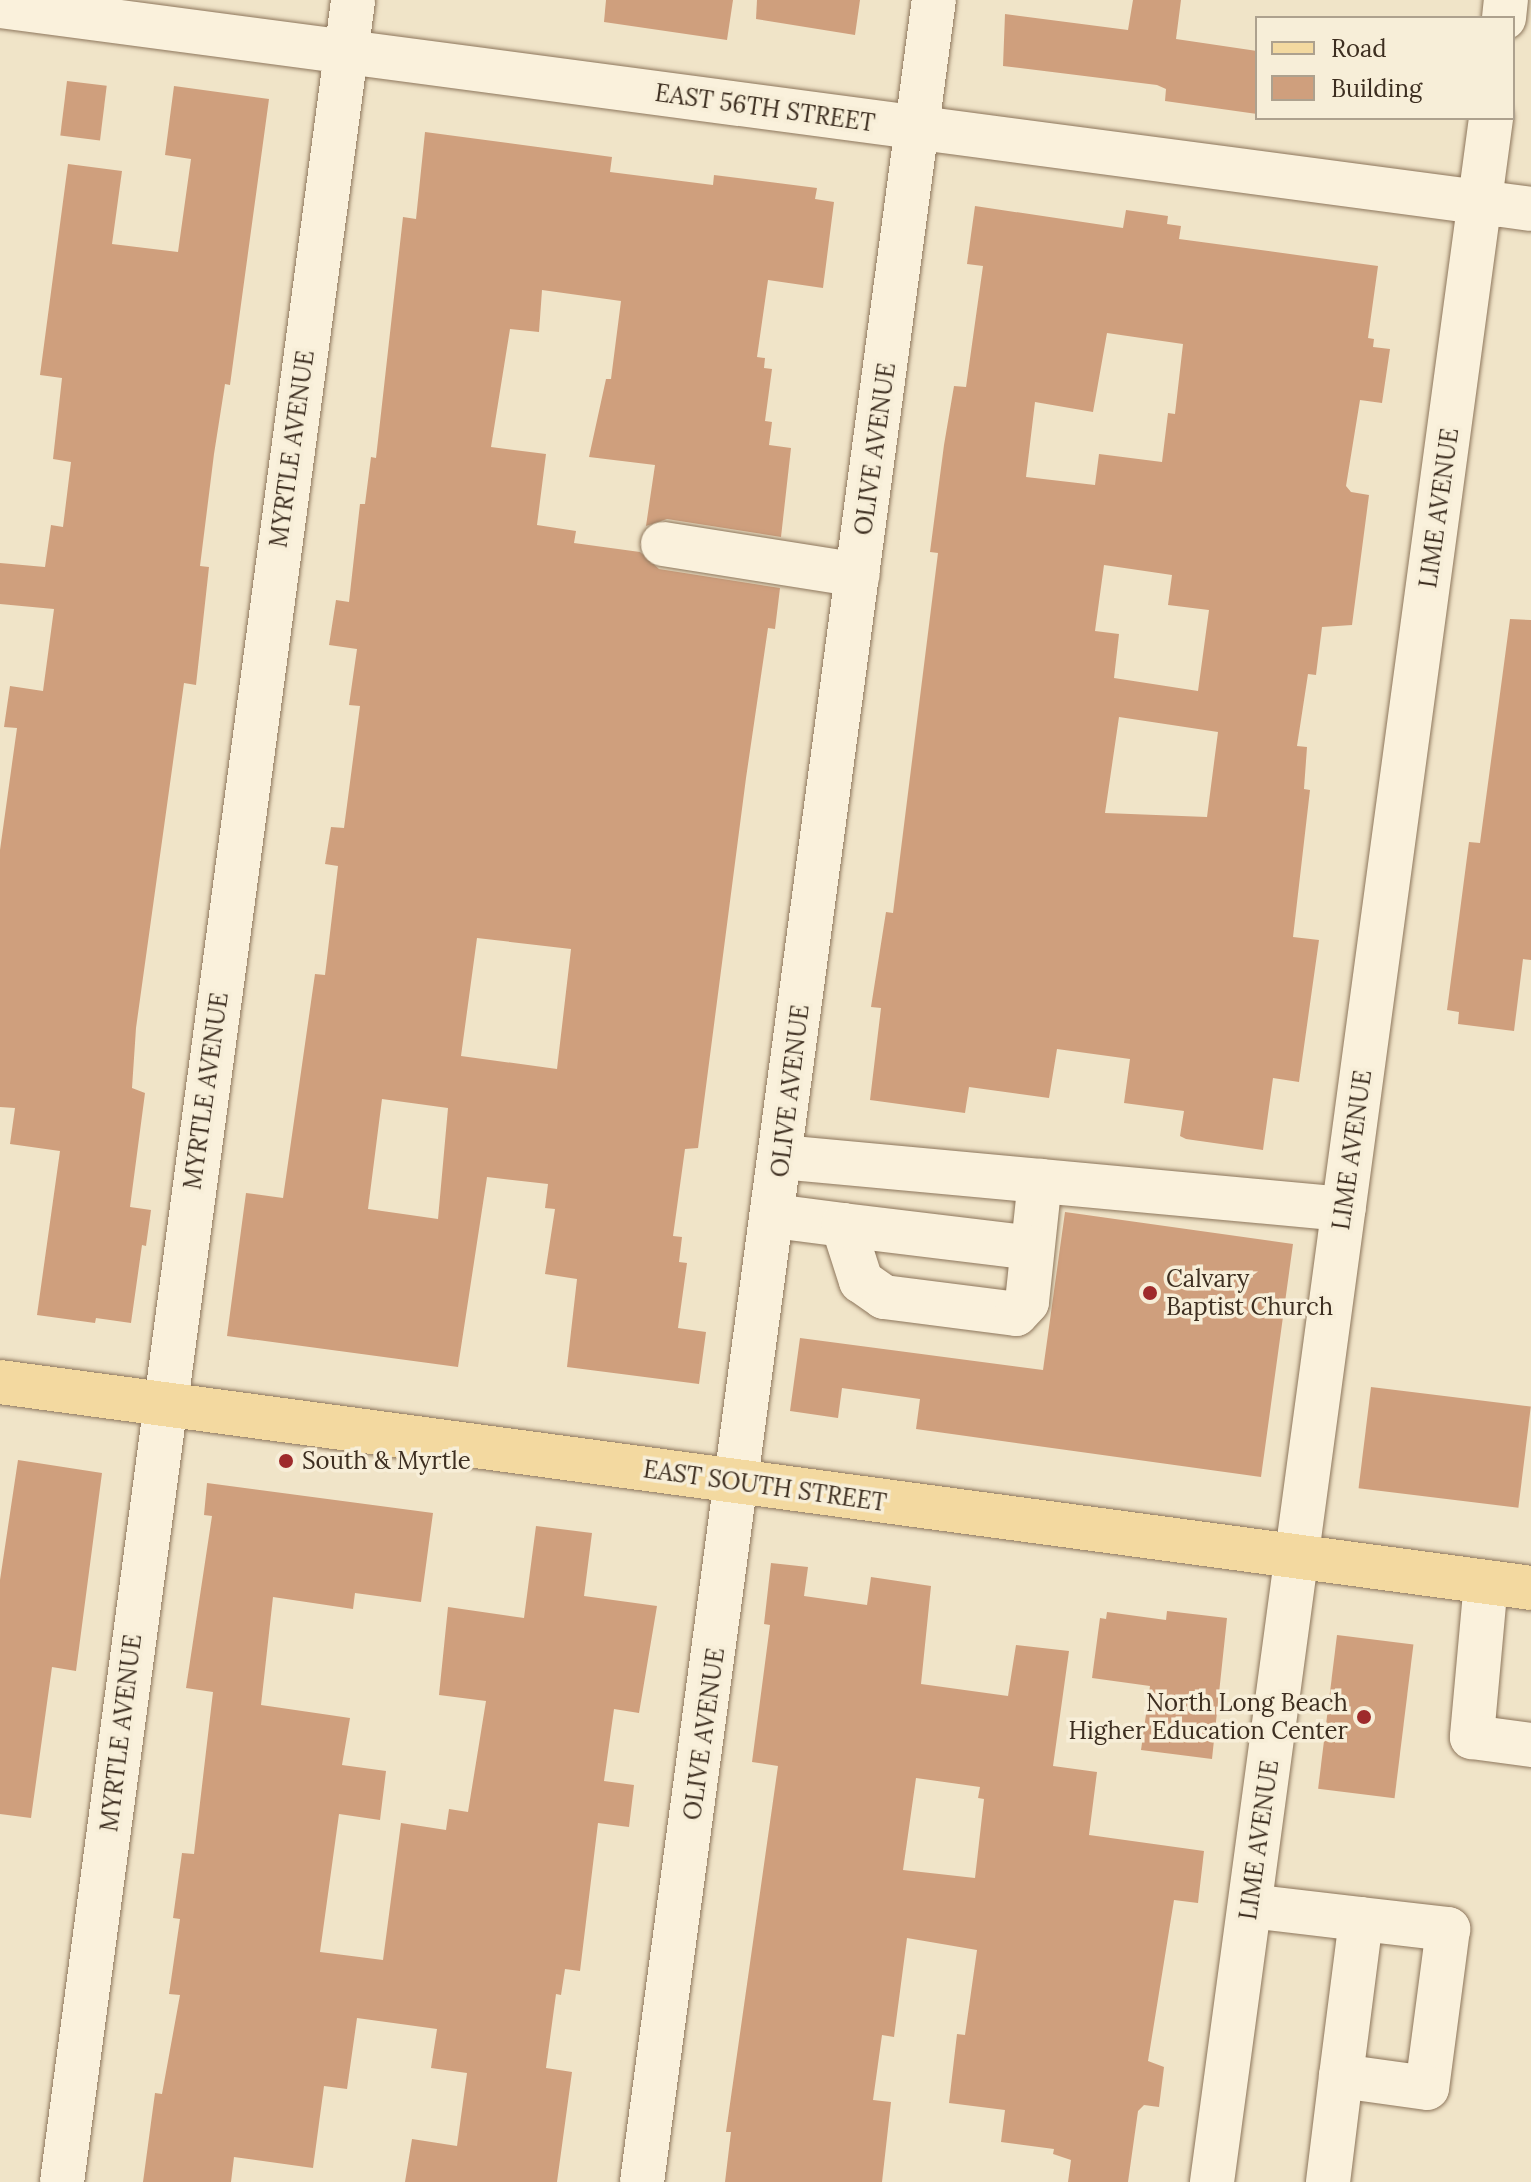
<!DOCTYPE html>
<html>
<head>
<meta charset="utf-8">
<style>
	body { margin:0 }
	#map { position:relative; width:1531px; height:2182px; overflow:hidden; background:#f0e4c8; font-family:Lora,serif }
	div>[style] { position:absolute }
	.building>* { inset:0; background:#cf9f7d; transform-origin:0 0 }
	.roads { filter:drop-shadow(0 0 2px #8d765c) drop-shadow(0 0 2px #8d765c) }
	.minor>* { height:44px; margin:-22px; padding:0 22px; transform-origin:22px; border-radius:22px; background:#faf1dc }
	.major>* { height:44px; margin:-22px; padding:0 22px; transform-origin:22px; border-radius:22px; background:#f3d9a0 }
	.dots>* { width:22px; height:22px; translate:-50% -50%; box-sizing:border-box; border:4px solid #f7eed8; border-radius:50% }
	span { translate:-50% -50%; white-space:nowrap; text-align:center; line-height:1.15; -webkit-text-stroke:7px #f7eed8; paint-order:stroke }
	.street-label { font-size:24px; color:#3d2e20 }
	.poi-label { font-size:24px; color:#3d2e20 }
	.left { translate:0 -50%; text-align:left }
	.right { translate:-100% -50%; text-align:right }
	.legend { position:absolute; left:1255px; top:16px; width:260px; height:104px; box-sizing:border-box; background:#f7eed8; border:2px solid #ada18e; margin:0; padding:10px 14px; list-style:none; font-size:24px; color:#3d2e20 }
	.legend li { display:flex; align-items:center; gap:16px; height:40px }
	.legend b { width:40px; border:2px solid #ada18e }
</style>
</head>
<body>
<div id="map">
	<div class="building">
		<div style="clip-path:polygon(606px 0,733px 0,727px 40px,604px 22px)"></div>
		<div style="clip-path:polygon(757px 0,860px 0,855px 35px,756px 19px)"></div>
		<div style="clip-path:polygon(1133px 0,1181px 0,1176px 39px,1257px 51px,1257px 114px,1165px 101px,1166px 89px,1157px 85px,1003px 66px,1005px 14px,1128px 30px)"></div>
		<div style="left:67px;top:81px;width:40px;height:55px;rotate:7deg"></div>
		<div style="clip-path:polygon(174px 86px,269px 99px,230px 385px,225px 384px,214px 454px,200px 566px,209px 567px,196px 685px,184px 683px,136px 1028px,132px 1088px,145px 1093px,130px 1207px,151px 1210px,146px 1246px,142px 1245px,131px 1323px,96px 1318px,95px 1323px,37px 1315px,60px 1151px,10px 1144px,15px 1108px,0 1107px,0 850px,17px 728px,4px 727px,10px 686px,43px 691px,54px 609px,0 604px,0 563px,45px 567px,51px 525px,63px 527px,71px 462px,53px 459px,62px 378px,40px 375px,68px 164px,122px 171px,112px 244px,178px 252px,191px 159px,165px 155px)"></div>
		<div style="clip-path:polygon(evenodd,425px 132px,612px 157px,610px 172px,713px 185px,714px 175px,817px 188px,815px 199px,834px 202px,823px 288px,768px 280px,757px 357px,765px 358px,764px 368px,772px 369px,765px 421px,772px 422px,769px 445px,791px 448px,781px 537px,667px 519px,646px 526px,655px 465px,589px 457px,606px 379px,611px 379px,621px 301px,542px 290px,539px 332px,510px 329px,491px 447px,546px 454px,537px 525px,576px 531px,574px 543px,640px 552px,659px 569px,780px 588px,775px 629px,768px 628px,746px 778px,698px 1148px,685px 1149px,673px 1236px,682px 1237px,679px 1262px,687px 1263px,678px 1328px,706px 1332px,699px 1384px,567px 1367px,577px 1279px,545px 1274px,555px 1209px,545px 1208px,548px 1184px,487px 1177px,458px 1367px,227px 1336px,246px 1193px,283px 1198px,315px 974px,325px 975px,338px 866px,325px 864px,331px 827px,344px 828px,360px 706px,349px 705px,357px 649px,329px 645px,336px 600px,349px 602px,360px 504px,365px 504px,371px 457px,376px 458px,403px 217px,416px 219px,425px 132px,477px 938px,571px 949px,557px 1069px,461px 1056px,477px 938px,425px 132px,382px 1099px,448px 1108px,438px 1219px,368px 1209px,382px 1099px)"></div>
		<div style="clip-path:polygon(evenodd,975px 206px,1123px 228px,1126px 210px,1168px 216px,1167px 224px,1181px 226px,1179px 239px,1378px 266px,1368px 338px,1374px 339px,1373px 347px,1390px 349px,1382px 403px,1360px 400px,1346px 486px,1351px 492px,1369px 495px,1352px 625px,1322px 627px,1316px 675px,1308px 674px,1297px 746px,1307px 747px,1304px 789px,1310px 790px,1293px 937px,1319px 940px,1299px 1082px,1273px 1078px,1263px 1150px,1186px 1139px,1180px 1136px,1184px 1111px,1124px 1103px,1130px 1059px,1057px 1049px,1049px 1098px,969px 1087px,965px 1113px,870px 1100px,881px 1008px,871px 1007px,886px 912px,893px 913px,938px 553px,930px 552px,944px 445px,954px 386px,966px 387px,983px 266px,967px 264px,975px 206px,1107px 333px,1183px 344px,1175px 414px,1168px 413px,1162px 462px,1099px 454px,1095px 485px,1026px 477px,1035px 402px,1093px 412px,1107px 333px,975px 206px,1104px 565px,1172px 575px,1168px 605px,1209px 610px,1198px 691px,1114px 678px,1119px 634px,1095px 631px,1104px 565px,975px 206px,1119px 717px,1218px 732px,1207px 817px,1105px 813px,1119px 717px)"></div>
		<div style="clip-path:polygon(1510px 619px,1531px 620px,1531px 960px,1523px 959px,1514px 1031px,1458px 1024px,1459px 1012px,1447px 1010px,1469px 842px,1480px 843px)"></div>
		<div style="clip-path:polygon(1065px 1212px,1293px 1244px,1261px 1477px,916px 1429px,920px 1399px,842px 1388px,838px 1418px,790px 1411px,800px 1338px,1043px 1370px)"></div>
		<div style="left:1371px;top:1387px;width:161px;height:102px;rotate:7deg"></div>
		<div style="clip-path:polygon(18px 1460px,102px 1473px,76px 1671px,52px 1667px,31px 1818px,0 1814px,0 1580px)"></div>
		<div style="clip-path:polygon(207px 1483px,433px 1513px,421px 1602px,355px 1593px,353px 1609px,273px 1597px,261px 1705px,350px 1718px,342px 1765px,386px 1771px,380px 1820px,339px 1814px,320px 1952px,383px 1960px,401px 1823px,446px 1830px,449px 1809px,468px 1812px,486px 1701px,439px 1695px,448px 1607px,524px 1618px,536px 1526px,592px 1533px,584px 1596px,657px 1606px,639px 1713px,614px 1709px,604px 1781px,634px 1785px,629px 1827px,598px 1823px,580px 1971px,565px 1969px,561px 1995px,556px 1994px,546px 2068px,572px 2072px,557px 2182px,405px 2182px,412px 2139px,457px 2146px,467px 2073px,431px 2068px,437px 2029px,357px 2018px,347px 2089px,324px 2086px,313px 2168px,234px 2157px,231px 2182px,143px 2182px,155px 2093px,162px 2094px,180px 1995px,169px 1994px,180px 1919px,173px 1918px,182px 1853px,194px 1854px,213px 1692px,186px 1688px,212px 1516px,204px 1515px)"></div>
		<div style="clip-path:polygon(evenodd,771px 1563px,808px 1567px,804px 1596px,867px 1605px,871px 1577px,931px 1586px,921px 1684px,1008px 1696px,1016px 1645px,1069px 1651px,1053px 1766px,1097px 1772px,1089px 1835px,1204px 1851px,1198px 1903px,1174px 1900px,1148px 2061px,1164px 2067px,1159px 2107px,1144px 2105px,1138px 2111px,1128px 2182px,1068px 2182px,1071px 2160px,1053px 2154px,1054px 2149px,1001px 2142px,1005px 2110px,949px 2103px,957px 2034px,965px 2035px,977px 1950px,907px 1938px,894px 2037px,882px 2035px,873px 2100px,891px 2102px,882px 2182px,725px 2182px,731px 2132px,726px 2132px,778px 1766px,752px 1762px,770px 1625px,764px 1624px,771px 1563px,916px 1778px,980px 1787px,978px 1798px,984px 1799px,975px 1878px,903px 1870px,916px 1778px)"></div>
		<div style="clip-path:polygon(1167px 1611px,1227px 1618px,1212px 1759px,1141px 1750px,1150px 1686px,1092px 1678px,1100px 1618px,1106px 1619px,1107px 1612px,1166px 1620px)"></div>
		<div style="left:1337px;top:1635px;width:77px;height:155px;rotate:7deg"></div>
	</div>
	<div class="roads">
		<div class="minor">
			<div style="left:0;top:6px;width:1544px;rotate:7.55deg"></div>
			<div style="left:1504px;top:18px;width:18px;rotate:-84deg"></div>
			<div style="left:663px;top:544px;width:197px;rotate:9deg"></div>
			<div style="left:781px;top:1157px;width:565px;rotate:5.28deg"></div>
			<div style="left:774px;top:1216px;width:70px;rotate:7.4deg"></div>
			<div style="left:843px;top:1225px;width:59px;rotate:72.2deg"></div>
			<div style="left:861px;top:1281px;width:28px;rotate:35deg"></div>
			<div style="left:884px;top:1297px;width:133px;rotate:7.3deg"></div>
			<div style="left:1016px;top:1314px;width:16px;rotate:-47deg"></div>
			<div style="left:1027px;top:1302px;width:122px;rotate:-83.9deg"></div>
			<div style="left:843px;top:1225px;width:190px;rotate:6.9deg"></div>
			<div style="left:1486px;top:1582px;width:156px;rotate:95.2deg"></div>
			<div style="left:1472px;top:1737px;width:60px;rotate:7.7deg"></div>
			<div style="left:1250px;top:1906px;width:112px;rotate:6.7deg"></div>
			<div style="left:1361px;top:1919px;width:88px;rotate:6.6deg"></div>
			<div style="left:1448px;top:1929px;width:160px;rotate:97.5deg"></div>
			<div style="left:1427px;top:2088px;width:87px;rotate:-172.1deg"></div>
			<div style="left:1341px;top:2076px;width:158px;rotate:-82.7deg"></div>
			<div style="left:62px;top:2182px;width:2201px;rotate:-82.4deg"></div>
			<div style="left:642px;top:2182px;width:2201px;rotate:-82.38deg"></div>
			<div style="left:1212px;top:2182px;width:2083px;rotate:-82.3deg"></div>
			<div style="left:1328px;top:2182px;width:107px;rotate:-83deg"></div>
		</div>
		<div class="major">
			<div style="left:0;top:1382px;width:1545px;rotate:7.66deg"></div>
		</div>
	</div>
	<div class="dots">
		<div style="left:1150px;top:1293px;background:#9e2a2b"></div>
		<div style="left:286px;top:1461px;background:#9e2a2b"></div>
		<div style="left:1364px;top:1717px;background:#9e2a2b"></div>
	</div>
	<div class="street-label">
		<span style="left:765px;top:108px;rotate:8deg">EAST 56TH STREET</span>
		<span style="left:292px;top:449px;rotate:-82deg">MYRTLE AVENUE</span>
		<span style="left:875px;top:449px;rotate:-82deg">OLIVE AVENUE</span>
		<span style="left:1439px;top:508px;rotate:-82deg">LIME AVENUE</span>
		<span style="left:206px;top:1091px;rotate:-82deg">MYRTLE AVENUE</span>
		<span style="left:790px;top:1091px;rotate:-83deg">OLIVE AVENUE</span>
		<span style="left:1352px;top:1150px;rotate:-82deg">LIME AVENUE</span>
		<span style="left:765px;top:1486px;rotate:8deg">EAST SOUTH STREET</span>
		<span style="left:121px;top:1733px;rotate:-83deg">MYRTLE AVENUE</span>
		<span style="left:704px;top:1734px;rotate:-82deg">OLIVE AVENUE</span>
		<span style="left:1259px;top:1840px;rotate:-82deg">LIME AVENUE</span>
	</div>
	<div class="poi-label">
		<span class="left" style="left:1166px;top:1293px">Calvary<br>Baptist Church</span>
		<span class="left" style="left:302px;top:1461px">South &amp; Myrtle</span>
		<span class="right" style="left:1348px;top:1717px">North Long Beach<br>Higher Education Center</span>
	</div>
	<ul class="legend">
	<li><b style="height:10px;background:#f3d9a0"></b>Road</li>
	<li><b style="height:22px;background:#cf9f7d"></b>Building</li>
	</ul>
</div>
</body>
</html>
